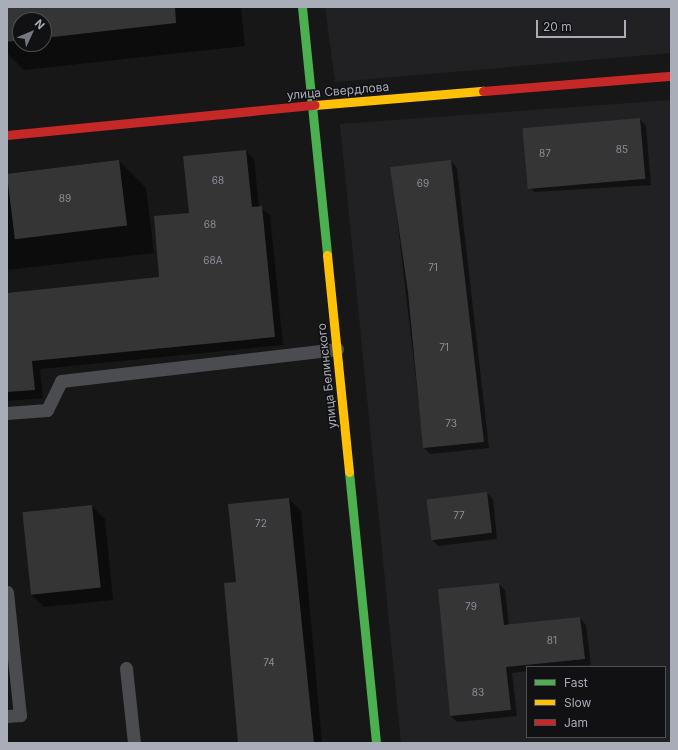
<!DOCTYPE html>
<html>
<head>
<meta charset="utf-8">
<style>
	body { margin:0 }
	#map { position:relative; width:678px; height:750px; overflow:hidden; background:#171717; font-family:Inter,sans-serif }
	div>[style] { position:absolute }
	.built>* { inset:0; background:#212123 }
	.shadow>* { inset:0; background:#0007 }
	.building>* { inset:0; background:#353536; transform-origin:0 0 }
	.lane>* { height:13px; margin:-6.5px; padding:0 6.5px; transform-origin:6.5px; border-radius:6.5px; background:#4b4c50 }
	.fast>* { height:9px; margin:-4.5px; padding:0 4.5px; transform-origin:4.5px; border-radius:4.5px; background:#4caf50 }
	.slow>* { height:9px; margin:-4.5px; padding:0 4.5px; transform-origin:4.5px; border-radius:4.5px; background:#ffc107 }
	.jam>* { height:9px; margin:-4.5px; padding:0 4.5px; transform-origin:4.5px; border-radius:4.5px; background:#c62828 }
	span { translate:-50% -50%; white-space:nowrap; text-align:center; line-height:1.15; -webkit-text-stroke:3px #111113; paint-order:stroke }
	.number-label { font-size:10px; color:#8b8f98 }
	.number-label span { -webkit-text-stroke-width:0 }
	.street-label { font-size:12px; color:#a8adb8 }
	.frame { position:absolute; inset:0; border:8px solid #a8adb8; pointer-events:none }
	.legend { position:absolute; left:526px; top:666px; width:140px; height:72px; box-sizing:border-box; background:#111113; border:1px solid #4d4f55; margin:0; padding:5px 7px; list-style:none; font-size:12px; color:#a8adb8 }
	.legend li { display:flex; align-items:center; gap:8px; height:20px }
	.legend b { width:20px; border:1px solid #4d4f55 }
	.north { position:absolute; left:12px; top:12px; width:40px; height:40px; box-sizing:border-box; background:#111113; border:1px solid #4d4f55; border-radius:50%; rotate:46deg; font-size:11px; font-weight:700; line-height:16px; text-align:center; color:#a8adb8 }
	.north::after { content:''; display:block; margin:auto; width:14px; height:18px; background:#757880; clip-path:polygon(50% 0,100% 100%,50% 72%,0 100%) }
	.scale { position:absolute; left:536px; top:20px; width:90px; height:18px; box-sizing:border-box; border:2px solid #a8adb8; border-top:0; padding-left:5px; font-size:12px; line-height:14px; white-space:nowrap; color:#a8adb8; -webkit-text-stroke:3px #111113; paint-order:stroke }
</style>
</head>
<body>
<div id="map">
	<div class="built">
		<div style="clip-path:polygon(325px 7px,671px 7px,671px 53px,335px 82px)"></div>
		<div style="clip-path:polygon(evenodd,671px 100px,671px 743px,401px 743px,340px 124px,671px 100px,527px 667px,665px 667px,665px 737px,527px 737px,527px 667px)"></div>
	</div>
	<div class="shadow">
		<div style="clip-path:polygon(evenodd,7px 7px,241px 7px,245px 46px,24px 70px,7px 53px,7px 7px,20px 20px,44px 20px,44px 44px,20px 44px,20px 20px)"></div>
		<div style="clip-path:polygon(640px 119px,646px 126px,651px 185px,534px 192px,528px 186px)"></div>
		<div style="clip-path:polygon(246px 151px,254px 159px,259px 207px,270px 215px,283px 345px,40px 369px,43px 398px,7px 401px,7px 294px,160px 278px,190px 214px)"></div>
		<div style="clip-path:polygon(119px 161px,146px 188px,154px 253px,7px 270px,7px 173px)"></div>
		<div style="clip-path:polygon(451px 161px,457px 168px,489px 448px,430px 454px,424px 448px,391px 167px)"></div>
		<div style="clip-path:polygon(487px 493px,493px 499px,497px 539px,438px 546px,432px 539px)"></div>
		<div style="clip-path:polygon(289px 499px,301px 511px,322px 743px,239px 743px,237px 583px)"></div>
		<div style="clip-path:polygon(92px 506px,105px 519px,113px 600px,44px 607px,31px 594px)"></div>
		<div style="clip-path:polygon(499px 584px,505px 590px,509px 626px,580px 618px,586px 625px,591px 665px,527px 667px,527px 671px,512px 673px,517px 716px,457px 722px,451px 716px,440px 590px)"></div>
	</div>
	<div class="building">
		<div style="clip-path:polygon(7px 7px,175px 7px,176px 23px,44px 38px,44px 20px,20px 20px,20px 40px,7px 42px)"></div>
		<div style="left:640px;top:118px;width:61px;height:118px;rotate:85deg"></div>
		<div style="clip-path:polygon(246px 150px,252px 207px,262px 206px,275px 337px,32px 361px,35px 390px,7px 392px,7px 293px,159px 277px,154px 216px,189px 213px,183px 156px)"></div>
		<div style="left:119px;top:160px;width:66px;height:113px;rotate:83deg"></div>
		<div style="clip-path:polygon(451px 160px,484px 442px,423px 448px,408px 292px,390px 167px)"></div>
		<div style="left:487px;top:492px;width:41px;height:61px;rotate:83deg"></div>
		<div style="clip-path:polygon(289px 498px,314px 743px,238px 743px,224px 583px,236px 582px,228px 504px)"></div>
		<div style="left:92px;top:505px;width:83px;height:70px;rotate:84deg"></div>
		<div style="clip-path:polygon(499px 583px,504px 625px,580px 617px,585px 659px,506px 667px,511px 710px,450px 716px,438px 589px)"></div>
	</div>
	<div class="lane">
		<div style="left:7px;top:413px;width:40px;rotate:-4.3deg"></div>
		<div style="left:47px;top:410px;width:32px;rotate:-64deg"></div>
		<div style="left:61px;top:381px;width:278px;rotate:-6.6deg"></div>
		<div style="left:7px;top:592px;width:124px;rotate:84deg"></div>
		<div style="left:20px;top:715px;width:13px;rotate:176deg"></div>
		<div style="left:126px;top:668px;width:75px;rotate:83.9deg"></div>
	</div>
	<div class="fast">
		<div style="left:302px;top:7px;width:249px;rotate:84.2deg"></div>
		<div style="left:349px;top:472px;width:272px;rotate:84.3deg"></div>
	</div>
	<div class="slow">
		<div style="left:315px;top:105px;width:169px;rotate:-4.8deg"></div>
		<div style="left:327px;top:255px;width:218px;rotate:84.2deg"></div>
	</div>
	<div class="jam">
		<div style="left:483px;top:91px;width:189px;rotate:-4.6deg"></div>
		<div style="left:7px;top:135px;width:309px;rotate:-5.6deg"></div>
	</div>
	<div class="number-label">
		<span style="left:622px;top:150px">85</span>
		<span style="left:545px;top:154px">87</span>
		<span style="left:218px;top:181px">68</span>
		<span style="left:423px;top:184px">69</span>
		<span style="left:65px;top:199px">89</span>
		<span style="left:210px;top:225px">68</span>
		<span style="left:213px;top:261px">68А</span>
		<span style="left:433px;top:268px">71</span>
		<span style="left:444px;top:348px">71</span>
		<span style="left:451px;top:424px">73</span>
		<span style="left:459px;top:516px">77</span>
		<span style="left:261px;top:524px">72</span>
		<span style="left:471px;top:607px">79</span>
		<span style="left:552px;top:641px">81</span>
		<span style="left:269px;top:663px">74</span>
		<span style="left:478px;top:693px">83</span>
	</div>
	<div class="street-label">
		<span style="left:338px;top:91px;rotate:-5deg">улица Свердлова</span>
		<span style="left:327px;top:376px;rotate:-96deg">улица Белинского</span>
	</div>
	<div class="frame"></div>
	<ul class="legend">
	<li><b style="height:5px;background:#4caf50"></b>Fast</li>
	<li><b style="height:5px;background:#ffc107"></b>Slow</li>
	<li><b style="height:5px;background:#c62828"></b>Jam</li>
	</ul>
	<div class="north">N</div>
	<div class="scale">20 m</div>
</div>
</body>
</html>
